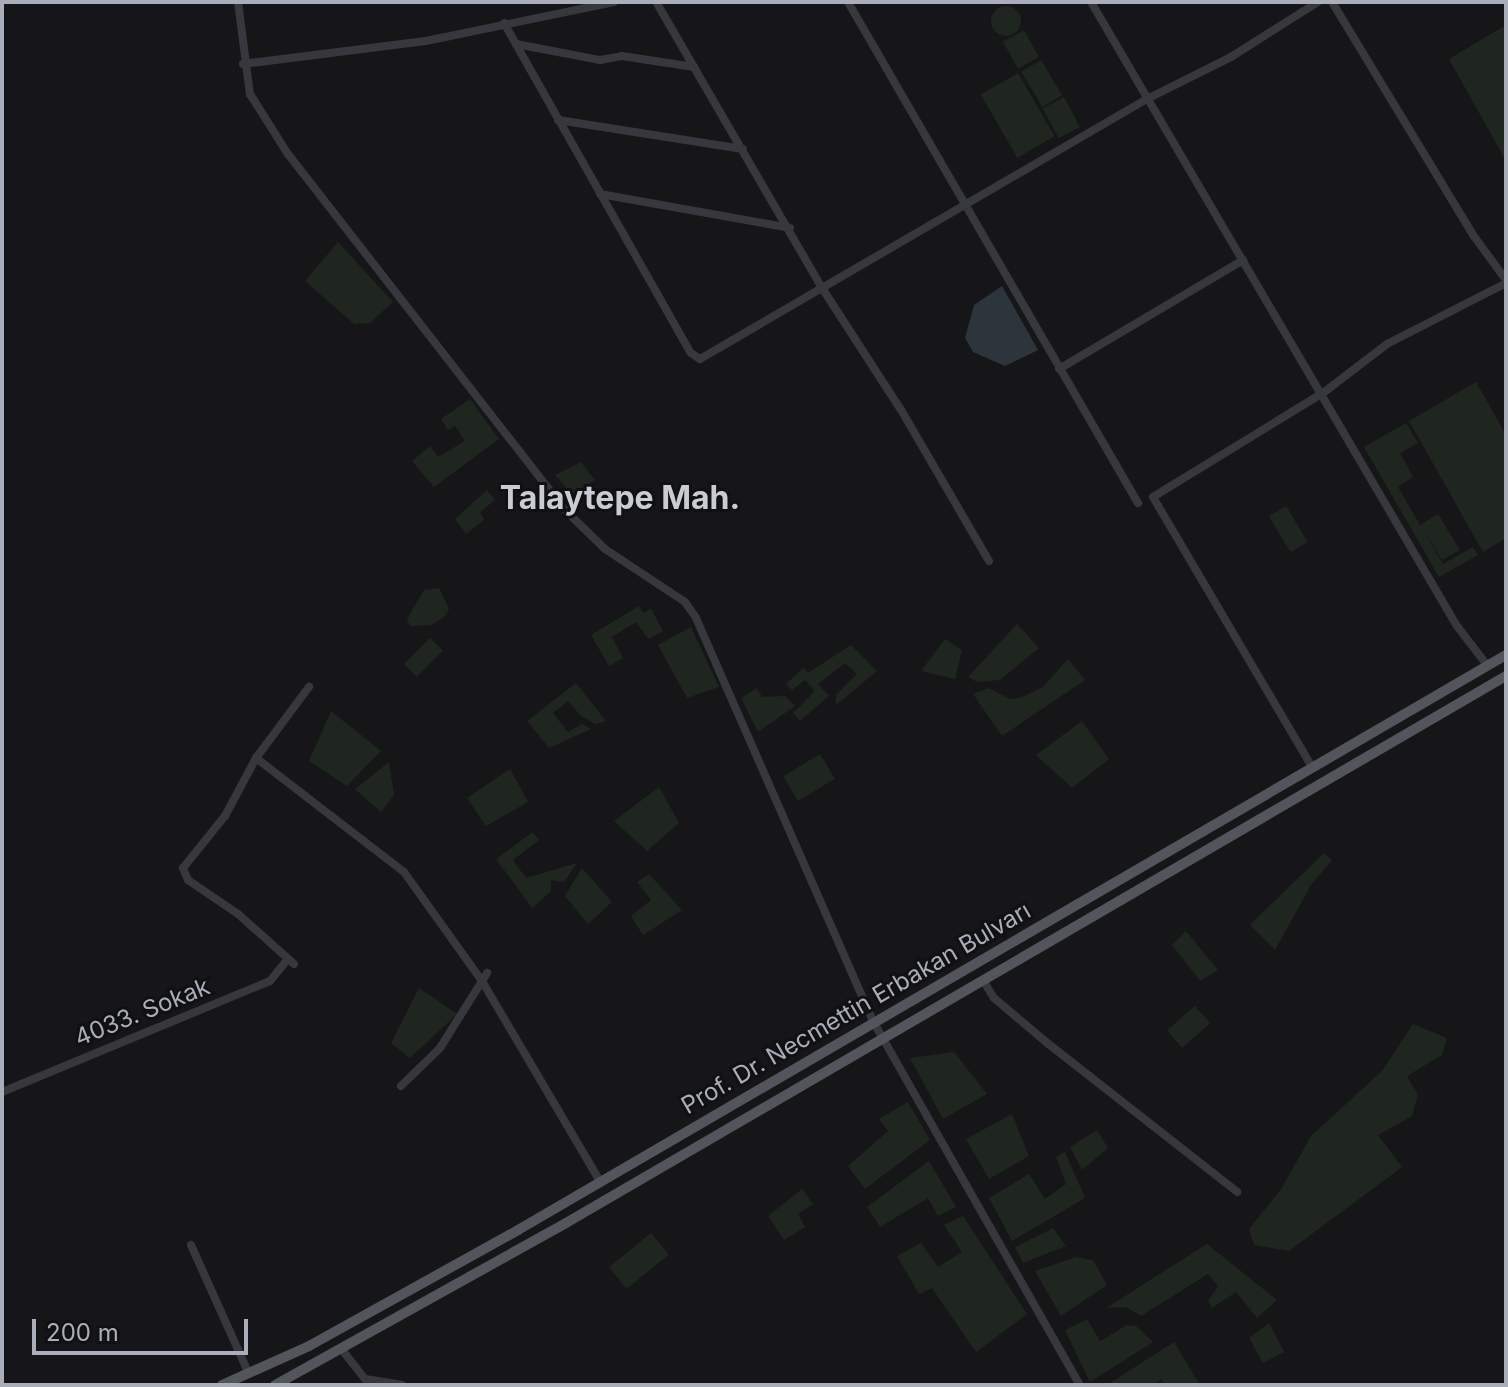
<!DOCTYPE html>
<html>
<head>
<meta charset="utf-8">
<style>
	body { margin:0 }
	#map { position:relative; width:1508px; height:1387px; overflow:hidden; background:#161618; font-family:Inter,sans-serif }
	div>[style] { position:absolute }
	.green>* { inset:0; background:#1e261f; transform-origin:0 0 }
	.round { border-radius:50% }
	.water>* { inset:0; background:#2d353c }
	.minor>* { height:8px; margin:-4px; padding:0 4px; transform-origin:4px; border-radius:4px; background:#37383d }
	.major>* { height:10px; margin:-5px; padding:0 5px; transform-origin:5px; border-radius:5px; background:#53555c }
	span { translate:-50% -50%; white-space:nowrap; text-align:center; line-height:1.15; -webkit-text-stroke:6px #111113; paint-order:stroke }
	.street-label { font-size:24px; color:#a9aeb8 }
	.district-label { font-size:32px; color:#caccd4; font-weight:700 }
	.frame { position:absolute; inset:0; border:4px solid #a9aeb8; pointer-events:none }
	.scale { position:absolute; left:32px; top:1319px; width:216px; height:36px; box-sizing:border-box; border:4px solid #a9aeb8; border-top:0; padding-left:10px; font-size:24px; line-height:28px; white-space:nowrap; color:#a9aeb8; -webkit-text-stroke:6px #111113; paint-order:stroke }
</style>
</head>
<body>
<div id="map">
	<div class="green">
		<div class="round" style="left:991px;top:6px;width:30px;height:30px"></div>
		<div style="clip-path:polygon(1506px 25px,1506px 161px,1449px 59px)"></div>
		<div style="left:1024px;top:30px;width:31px;height:24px;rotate:61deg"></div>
		<div style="left:1041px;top:60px;width:41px;height:23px;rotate:59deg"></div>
		<div style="left:1018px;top:73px;width:73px;height:43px;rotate:60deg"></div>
		<div style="left:1064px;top:97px;width:34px;height:24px;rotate:62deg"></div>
		<div style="clip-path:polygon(338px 242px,393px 302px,370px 323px,354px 324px,305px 281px)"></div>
		<div style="clip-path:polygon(1476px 382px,1506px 435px,1506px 538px,1483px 552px,1409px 421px)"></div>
		<div style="clip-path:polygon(470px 399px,499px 439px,434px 487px,412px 461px,430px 446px,438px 457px,465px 441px,455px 426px,448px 430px,441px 419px)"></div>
		<div style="clip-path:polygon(1406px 423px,1418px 443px,1400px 453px,1413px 477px,1398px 487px,1420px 525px,1438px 514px,1460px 550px,1442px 560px,1422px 527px,1443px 564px,1473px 547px,1478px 555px,1439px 577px,1364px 447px)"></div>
		<div style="clip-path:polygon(581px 462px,595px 480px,572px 494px,555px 475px)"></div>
		<div style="clip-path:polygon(487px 490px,495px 500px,480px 512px,484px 520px,466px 534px,455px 519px)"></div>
		<div style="left:1286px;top:506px;width:42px;height:20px;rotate:59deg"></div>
		<div style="clip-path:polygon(439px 588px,449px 609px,446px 615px,432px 625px,410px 626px,407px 619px,424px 590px)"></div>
		<div style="clip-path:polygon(639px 606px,643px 613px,651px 609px,663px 631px,648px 639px,636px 622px,612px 637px,623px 658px,609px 666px,591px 635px)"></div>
		<div style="clip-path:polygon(1017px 624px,1039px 648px,1000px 680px,977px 682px,968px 677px)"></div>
		<div style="clip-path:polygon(691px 627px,719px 687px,687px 698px,658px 645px)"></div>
		<div style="left:430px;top:638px;width:18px;height:37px;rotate:45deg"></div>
		<div style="clip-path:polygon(945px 639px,962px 650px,955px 679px,921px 671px)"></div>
		<div style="clip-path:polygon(851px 645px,877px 671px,836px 705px,836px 695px,857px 674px,845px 663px,818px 684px,829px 696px,800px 721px,793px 713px,815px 691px,805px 680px,792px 690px,786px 684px,803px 668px,808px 673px)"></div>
		<div style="clip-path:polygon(1068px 659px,1085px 680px,1002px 736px,973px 694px,989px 688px,1010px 699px,1022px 697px,1043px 687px)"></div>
		<div style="clip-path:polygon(576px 683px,606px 721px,596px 724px,581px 716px,568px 701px,553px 713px,568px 732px,582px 724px,591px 729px,549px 748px,527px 721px)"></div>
		<div style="clip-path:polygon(757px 688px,762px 697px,785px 696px,795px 706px,758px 732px,741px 698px)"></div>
		<div style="clip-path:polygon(331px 711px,381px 751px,347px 786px,309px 761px)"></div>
		<div style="clip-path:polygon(1082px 721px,1109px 759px,1072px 788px,1036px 755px)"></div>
		<div style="left:820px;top:754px;width:29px;height:43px;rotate:59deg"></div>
		<div style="clip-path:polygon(389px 762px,394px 795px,381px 812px,355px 789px)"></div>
		<div style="clip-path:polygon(510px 769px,528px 802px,486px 826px,467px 798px)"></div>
		<div style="clip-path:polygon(659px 787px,679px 823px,647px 851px,614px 821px)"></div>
		<div style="clip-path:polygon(533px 832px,539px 840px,513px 860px,526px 878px,577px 863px,564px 882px,551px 880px,551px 891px,532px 908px,496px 859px)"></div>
		<div style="clip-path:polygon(1324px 853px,1332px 860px,1311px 885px,1275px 950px,1250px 925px)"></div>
		<div style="clip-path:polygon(582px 868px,612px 902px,588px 924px,565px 896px)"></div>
		<div style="clip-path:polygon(649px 874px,682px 910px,643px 935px,631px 916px,651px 900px,637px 882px)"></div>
		<div style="clip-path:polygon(1186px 931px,1218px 970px,1200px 981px,1172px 945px)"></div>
		<div style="clip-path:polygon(419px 988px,457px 1014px,410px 1058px,391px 1043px)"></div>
		<div style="left:1195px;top:1006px;width:23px;height:37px;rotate:49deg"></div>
		<div style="clip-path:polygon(1413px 1024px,1447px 1038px,1442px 1055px,1407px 1076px,1418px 1095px,1412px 1116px,1378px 1135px,1402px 1167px,1289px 1251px,1254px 1245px,1249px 1229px,1281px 1189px,1311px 1136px,1382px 1071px)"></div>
		<div style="clip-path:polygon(954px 1052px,987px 1094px,943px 1119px,910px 1058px)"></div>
		<div style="clip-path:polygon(908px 1102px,930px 1140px,865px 1189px,848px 1166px,888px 1131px,879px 1119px)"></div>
		<div style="clip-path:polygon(1012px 1114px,1029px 1156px,989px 1179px,966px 1139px)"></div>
		<div style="clip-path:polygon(1097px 1130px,1108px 1148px,1082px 1170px,1070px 1147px)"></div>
		<div style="clip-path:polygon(1065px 1152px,1085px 1198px,1012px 1241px,989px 1198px,1029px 1174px,1045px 1199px,1066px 1184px,1056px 1157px)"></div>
		<div style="clip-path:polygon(929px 1161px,956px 1207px,938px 1216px,928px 1198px,880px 1227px,867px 1207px)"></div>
		<div style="clip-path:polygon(802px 1189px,813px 1204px,798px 1214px,805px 1227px,784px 1240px,768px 1216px)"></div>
		<div style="clip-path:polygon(963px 1216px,1027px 1314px,976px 1352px,932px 1288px,919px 1294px,897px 1256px,921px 1243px,938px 1267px,962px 1252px,944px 1225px)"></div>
		<div style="clip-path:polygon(1053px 1228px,1066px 1246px,1023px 1263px,1015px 1247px)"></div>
		<div style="left:651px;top:1233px;width:28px;height:54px;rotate:51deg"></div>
		<div style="clip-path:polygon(1207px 1244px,1277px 1300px,1257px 1318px,1236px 1292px,1212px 1308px,1208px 1301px,1218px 1286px,1208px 1274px,1141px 1316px,1126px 1307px,1106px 1308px)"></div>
		<div style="clip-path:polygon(1076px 1257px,1093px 1260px,1107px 1285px,1061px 1316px,1035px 1271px)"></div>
		<div style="clip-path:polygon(1087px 1319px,1100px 1341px,1127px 1325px,1136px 1326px,1153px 1342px,1090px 1382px,1065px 1330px)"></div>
		<div style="clip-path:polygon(1269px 1323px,1284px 1352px,1263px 1363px,1249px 1338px)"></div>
		<div style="clip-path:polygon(1174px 1342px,1200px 1385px,1165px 1385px,1161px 1379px,1154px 1385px,1107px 1385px)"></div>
	</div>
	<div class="water">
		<div style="clip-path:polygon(1002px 286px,1038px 350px,1005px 366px,973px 352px,965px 338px,974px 305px)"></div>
	</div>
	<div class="minor">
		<div style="left:238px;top:2px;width:93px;rotate:82.6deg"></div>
		<div style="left:250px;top:94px;width:71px;rotate:57.7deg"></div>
		<div style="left:288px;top:154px;width:452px;rotate:52.1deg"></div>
		<div style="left:566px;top:511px;width:54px;rotate:44.3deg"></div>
		<div style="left:605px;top:549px;width:96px;rotate:33.5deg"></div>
		<div style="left:685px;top:602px;width:19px;rotate:55deg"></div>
		<div style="left:696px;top:618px;width:440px;rotate:66.3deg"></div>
		<div style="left:873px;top:1021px;width:419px;rotate:60.4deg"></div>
		<div style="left:848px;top:2px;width:579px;rotate:59.94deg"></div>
		<div style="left:1091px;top:2px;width:723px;rotate:59.61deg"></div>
		<div style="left:1457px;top:626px;width:49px;rotate:52.4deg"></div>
		<div style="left:1332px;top:2px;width:272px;rotate:58.8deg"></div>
		<div style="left:1473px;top:235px;width:56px;rotate:53.7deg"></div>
		<div style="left:504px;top:23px;width:379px;rotate:60.5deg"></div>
		<div style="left:691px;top:353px;width:11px;rotate:34deg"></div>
		<div style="left:700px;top:359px;width:141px;rotate:-30.2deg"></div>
		<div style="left:822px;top:288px;width:331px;rotate:-120.1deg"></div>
		<div style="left:516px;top:44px;width:86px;rotate:10.8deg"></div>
		<div style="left:600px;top:60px;width:22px;rotate:-10deg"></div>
		<div style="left:622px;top:56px;width:73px;rotate:8.7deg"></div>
		<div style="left:243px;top:64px;width:184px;rotate:-7.2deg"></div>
		<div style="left:426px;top:41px;width:192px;rotate:-11.7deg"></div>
		<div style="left:558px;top:120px;width:187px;rotate:8.9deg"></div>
		<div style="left:600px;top:194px;width:193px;rotate:10.1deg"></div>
		<div style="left:1059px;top:369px;width:214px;rotate:-30.6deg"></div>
		<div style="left:989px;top:561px;width:175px;rotate:-120.2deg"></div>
		<div style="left:901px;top:410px;width:145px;rotate:-122.9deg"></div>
		<div style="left:822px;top:288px;width:378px;rotate:-30.2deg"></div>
		<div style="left:1149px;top:98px;width:92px;rotate:-26.6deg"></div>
		<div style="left:1231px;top:57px;width:103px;rotate:-32.3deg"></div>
		<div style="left:256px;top:758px;width:187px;rotate:37.6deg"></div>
		<div style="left:404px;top:872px;width:134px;rotate:54.4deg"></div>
		<div style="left:482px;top:981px;width:232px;rotate:59.5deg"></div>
		<div style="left:1312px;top:767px;width:313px;rotate:-120.5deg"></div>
		<div style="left:1153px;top:497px;width:199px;rotate:-31.5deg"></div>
		<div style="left:1323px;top:393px;width:81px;rotate:-37.4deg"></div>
		<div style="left:1387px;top:344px;width:134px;rotate:-27.1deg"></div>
		<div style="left:294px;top:964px;width:75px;rotate:-138.2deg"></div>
		<div style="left:238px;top:914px;width:60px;rotate:-145.8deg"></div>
		<div style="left:188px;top:880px;width:13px;rotate:-113deg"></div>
		<div style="left:183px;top:868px;width:67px;rotate:-51.1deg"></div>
		<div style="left:225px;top:816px;width:66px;rotate:-61.9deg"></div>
		<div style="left:256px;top:758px;width:89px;rotate:-53.3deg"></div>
		<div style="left:983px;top:980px;width:21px;rotate:59deg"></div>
		<div style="left:994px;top:998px;width:68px;rotate:40.2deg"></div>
		<div style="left:1046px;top:1042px;width:243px;rotate:38.1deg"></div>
		<div style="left:401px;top:1086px;width:54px;rotate:-44.3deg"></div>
		<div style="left:440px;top:1048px;width:89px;rotate:-57.9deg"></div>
		<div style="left:2px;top:1092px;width:290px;rotate:-22.5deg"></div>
		<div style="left:270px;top:981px;width:28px;rotate:-51deg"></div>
		<div style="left:191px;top:1245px;width:141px;rotate:65.8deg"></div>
		<div style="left:343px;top:1351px;width:36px;rotate:52deg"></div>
		<div style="left:365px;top:1379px;width:37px;rotate:9deg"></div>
	</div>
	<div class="major">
		<div style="left:222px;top:1385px;width:95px;rotate:-24.1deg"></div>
		<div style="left:309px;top:1346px;width:239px;rotate:-29deg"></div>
		<div style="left:518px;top:1230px;width:1143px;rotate:-30.2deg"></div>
		<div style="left:275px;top:1385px;width:333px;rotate:-29.1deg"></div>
		<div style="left:566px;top:1223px;width:1088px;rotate:-30.2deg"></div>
	</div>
	<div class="street-label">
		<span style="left:856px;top:1008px;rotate:-30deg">Prof. Dr. Necmettin Erbakan Bulvarı</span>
		<span style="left:142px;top:1012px;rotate:-22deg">4033. Sokak</span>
	</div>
	<div class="district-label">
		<span style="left:620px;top:498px">Talaytepe Mah.</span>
	</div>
	<div class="frame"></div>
	<div class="scale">200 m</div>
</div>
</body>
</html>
